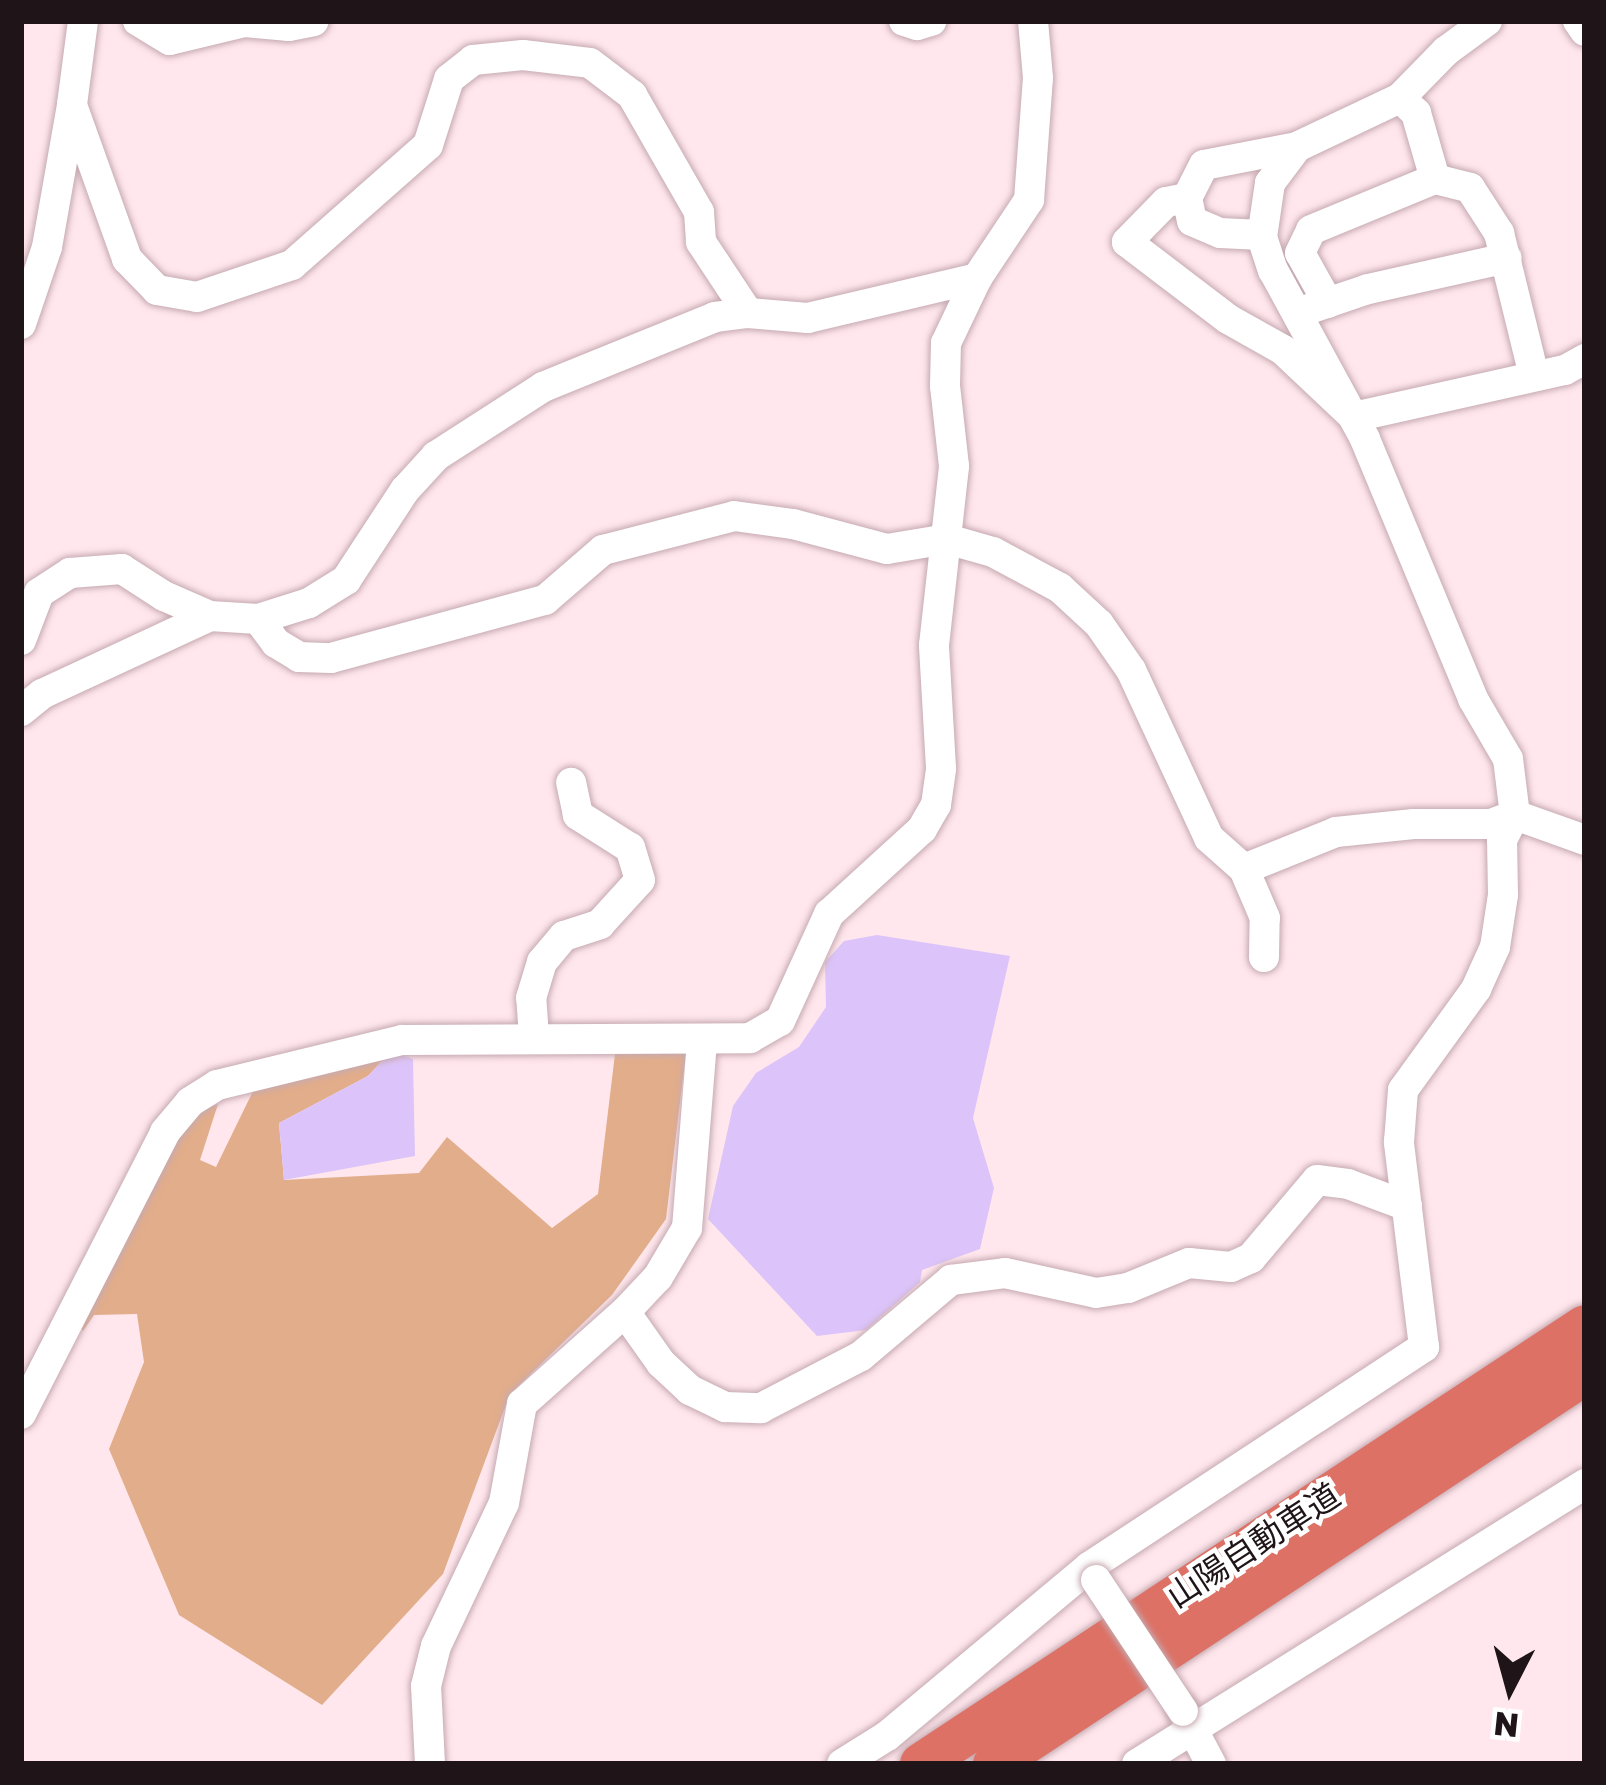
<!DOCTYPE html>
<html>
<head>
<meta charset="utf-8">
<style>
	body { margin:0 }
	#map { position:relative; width:1606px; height:1785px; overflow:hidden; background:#ffe7ed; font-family:"Golos Text","Noto Sans JP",sans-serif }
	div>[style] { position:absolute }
	.forest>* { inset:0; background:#e2ad8a }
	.water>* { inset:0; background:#dcc4fa }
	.roads { filter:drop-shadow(0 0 3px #c6aab1) drop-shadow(0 0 3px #c6aab1) }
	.minor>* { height:30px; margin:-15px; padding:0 15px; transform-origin:15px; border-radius:15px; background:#fff }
	.highway>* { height:42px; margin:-21px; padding:0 21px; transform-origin:21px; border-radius:21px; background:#dd7165 }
	.bridges { filter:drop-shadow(0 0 3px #c6aab1) drop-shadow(0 0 3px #c6aab1) }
	.minor-bridge>* { height:30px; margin:-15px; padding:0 15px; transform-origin:15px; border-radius:15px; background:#fff }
	span { translate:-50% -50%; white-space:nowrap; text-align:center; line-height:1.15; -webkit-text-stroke:9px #fff; paint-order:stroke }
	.street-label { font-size:33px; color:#1f1518 }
	.frame { position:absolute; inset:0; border:24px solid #1f1518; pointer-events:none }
	.north { position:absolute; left:1450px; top:1629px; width:120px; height:120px; -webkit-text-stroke:9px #fff; paint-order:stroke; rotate:186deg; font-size:33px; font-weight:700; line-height:48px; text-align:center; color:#1f1518 }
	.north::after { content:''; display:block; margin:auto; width:42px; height:54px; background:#1f1518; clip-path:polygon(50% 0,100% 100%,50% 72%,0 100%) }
</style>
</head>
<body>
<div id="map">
	<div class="forest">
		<div style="clip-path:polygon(391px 1051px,368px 1076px,279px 1123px,284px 1180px,419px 1173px,447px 1137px,552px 1228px,598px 1194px,615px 1054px,686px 1052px,666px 1219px,612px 1295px,510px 1394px,443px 1574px,322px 1705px,179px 1615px,109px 1449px,144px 1362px,137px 1314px,94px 1315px,83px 1331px,79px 1325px,159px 1161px,204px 1109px,218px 1104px,200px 1160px,216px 1167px,257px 1083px)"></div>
	</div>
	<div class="water">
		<div style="clip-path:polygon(877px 935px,1010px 956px,973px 1118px,994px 1188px,980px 1249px,922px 1270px,920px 1282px,866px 1330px,817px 1336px,708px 1219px,733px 1106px,756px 1073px,799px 1047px,826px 1007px,825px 962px,844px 941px)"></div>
		<div style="clip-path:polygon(391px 1051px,413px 1059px,415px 1156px,284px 1180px,279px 1123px,368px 1076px)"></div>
	</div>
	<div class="roads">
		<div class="minor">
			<div style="left:83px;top:21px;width:85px;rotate:97.5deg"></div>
			<div style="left:72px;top:105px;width:164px;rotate:70.3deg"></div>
			<div style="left:127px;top:259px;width:43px;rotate:45.9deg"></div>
			<div style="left:157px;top:290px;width:41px;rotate:9.9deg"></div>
			<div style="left:197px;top:297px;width:100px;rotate:-18.6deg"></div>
			<div style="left:292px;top:265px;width:181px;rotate:-41.4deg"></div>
			<div style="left:428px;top:145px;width:69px;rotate:-72.3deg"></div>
			<div style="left:449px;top:79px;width:31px;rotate:-38deg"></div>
			<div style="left:473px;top:60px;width:50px;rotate:-5.7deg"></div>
			<div style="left:523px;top:55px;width:67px;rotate:6.8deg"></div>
			<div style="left:590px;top:63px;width:53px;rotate:37.3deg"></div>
			<div style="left:632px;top:95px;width:135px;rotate:60.2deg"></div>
			<div style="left:699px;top:212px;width:30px;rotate:86deg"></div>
			<div style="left:701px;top:242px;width:85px;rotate:56.5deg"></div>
			<div style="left:138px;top:21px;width:37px;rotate:31deg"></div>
			<div style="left:170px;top:40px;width:77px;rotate:-13.5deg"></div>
			<div style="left:245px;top:22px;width:44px;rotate:5.2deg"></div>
			<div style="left:289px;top:26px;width:25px;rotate:-11deg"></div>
			<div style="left:904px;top:21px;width:14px;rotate:17deg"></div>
			<div style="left:917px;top:25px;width:15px;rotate:-16deg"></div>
			<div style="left:1487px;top:21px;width:51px;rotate:143.8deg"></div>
			<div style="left:1446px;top:51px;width:66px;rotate:134.4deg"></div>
			<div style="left:1400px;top:98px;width:114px;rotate:154.6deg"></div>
			<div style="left:1297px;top:147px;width:45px;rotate:126.9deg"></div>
			<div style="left:1270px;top:183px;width:55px;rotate:98.4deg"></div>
			<div style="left:1262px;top:237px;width:35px;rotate:72deg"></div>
			<div style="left:1273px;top:270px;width:192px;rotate:61.4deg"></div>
			<div style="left:1365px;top:439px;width:282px;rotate:67.4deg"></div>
			<div style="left:1473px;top:699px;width:69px;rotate:59.7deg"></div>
			<div style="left:1508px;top:759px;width:56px;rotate:82.9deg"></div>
			<div style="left:1515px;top:815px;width:74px;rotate:19.7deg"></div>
			<div style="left:1578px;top:21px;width:12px;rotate:55deg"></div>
			<div style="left:1400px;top:98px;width:22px;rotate:43deg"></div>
			<div style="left:1416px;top:113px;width:69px;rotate:73.9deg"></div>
			<div style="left:1187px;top:198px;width:21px;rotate:169deg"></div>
			<div style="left:1166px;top:202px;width:56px;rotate:134.3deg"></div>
			<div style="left:1127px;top:242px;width:127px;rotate:37.3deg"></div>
			<div style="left:1228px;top:319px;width:63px;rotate:29.4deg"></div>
			<div style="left:1283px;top:350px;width:98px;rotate:43.3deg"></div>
			<div style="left:1354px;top:417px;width:216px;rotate:-12.6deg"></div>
			<div style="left:1565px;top:370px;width:23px;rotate:-29deg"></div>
			<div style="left:1262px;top:235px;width:42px;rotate:-177.3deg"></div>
			<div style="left:1220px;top:233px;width:30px;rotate:-157deg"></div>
			<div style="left:1192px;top:221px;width:24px;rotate:-102deg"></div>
			<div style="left:1187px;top:198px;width:37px;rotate:-63deg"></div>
			<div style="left:1204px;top:165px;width:95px;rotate:-11deg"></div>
			<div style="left:1328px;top:303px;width:57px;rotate:-119.2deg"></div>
			<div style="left:1300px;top:253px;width:25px;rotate:-64deg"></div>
			<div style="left:1311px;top:230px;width:134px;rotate:-22.4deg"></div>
			<div style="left:1435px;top:179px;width:36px;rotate:14deg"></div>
			<div style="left:1470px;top:188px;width:54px;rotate:57.2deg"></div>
			<div style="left:1499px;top:233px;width:146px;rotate:76.2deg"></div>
			<div style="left:1309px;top:309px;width:62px;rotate:-18.7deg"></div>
			<div style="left:1368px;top:289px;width:142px;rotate:-12.6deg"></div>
			<div style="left:21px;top:324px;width:81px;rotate:-71.3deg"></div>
			<div style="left:47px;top:247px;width:144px;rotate:-80deg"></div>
			<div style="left:258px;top:619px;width:30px;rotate:53deg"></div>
			<div style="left:276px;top:643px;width:27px;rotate:31deg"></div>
			<div style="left:299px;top:657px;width:32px;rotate:2deg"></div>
			<div style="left:331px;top:658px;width:222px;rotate:-15.2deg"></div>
			<div style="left:545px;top:600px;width:77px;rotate:-40.8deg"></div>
			<div style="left:603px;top:550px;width:135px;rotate:-14.5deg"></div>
			<div style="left:734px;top:516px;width:60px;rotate:7.7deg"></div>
			<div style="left:793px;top:524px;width:97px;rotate:14.9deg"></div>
			<div style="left:887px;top:549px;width:61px;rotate:-9.5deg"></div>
			<div style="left:947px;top:539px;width:48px;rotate:15.8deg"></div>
			<div style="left:993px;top:552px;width:76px;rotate:28.2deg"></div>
			<div style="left:1060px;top:588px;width:53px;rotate:42.7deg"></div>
			<div style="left:1099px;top:624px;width:56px;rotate:55.2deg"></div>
			<div style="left:1131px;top:670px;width:185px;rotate:65.1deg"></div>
			<div style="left:1209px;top:838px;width:47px;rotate:41.5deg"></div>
			<div style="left:21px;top:640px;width:50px;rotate:-69deg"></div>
			<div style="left:39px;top:593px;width:37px;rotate:-33deg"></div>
			<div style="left:70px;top:573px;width:52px;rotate:-4.4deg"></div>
			<div style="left:122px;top:569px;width:50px;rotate:32.7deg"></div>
			<div style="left:164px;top:596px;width:50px;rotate:23.5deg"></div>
			<div style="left:210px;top:616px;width:48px;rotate:3.6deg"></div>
			<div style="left:258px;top:619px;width:53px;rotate:-17.4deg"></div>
			<div style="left:309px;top:603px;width:44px;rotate:-31.9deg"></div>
			<div style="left:346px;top:580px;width:108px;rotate:-56.8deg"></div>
			<div style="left:405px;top:490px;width:46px;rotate:-47.6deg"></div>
			<div style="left:436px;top:456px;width:127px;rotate:-32.8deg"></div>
			<div style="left:543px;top:387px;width:186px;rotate:-22.1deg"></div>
			<div style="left:715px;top:317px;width:33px;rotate:-7deg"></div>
			<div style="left:748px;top:313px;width:60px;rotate:4.8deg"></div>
			<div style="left:808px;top:318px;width:174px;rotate:-13.3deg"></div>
			<div style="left:21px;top:711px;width:27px;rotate:-39deg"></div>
			<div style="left:42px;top:694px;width:185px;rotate:-24.9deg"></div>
			<div style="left:1264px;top:957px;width:39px;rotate:-89deg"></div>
			<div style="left:1265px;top:918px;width:53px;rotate:-113.2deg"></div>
			<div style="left:1244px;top:869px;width:99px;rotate:-21.9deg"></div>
			<div style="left:1336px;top:832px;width:78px;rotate:-5.9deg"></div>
			<div style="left:1414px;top:824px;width:77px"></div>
			<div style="left:1491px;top:824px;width:26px;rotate:-21deg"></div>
			<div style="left:534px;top:1037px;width:39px;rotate:-94deg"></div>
			<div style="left:531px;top:998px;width:38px;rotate:-73deg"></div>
			<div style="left:542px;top:962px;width:34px;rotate:-50deg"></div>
			<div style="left:564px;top:936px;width:38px;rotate:-18deg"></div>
			<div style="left:600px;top:924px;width:59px;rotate:-47.7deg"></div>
			<div style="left:640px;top:880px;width:34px;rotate:-107deg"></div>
			<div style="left:630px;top:848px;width:62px;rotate:-147.6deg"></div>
			<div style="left:578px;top:815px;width:33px;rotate:-102deg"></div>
			<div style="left:625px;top:1312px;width:62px;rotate:54.8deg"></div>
			<div style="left:661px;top:1363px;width:40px;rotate:43deg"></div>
			<div style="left:690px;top:1390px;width:39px;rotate:26deg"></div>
			<div style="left:725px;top:1407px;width:36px;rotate:2deg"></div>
			<div style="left:761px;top:1408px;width:113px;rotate:-27.5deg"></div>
			<div style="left:861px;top:1356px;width:118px;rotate:-40.2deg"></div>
			<div style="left:951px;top:1280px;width:54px;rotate:-7.4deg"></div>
			<div style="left:1005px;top:1273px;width:93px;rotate:12.4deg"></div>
			<div style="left:1096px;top:1293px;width:32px;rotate:-9deg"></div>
			<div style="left:1128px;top:1288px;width:66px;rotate:-22.3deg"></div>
			<div style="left:1189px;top:1263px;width:42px;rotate:5.4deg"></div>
			<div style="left:1231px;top:1267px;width:22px;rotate:-24deg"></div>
			<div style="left:1251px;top:1258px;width:102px;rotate:-49.8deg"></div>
			<div style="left:1317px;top:1180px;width:31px;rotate:7deg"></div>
			<div style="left:1348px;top:1184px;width:63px;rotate:20.4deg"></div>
			<div style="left:21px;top:1414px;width:317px;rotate:-62.9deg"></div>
			<div style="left:165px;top:1132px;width:39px;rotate:-50deg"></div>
			<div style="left:190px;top:1102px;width:32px;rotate:-32deg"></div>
			<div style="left:217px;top:1085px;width:190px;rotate:-13.7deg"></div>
			<div style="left:402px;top:1040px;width:348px;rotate:-0.3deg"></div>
			<div style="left:750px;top:1038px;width:34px;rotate:-30deg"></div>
			<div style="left:780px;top:1021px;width:118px;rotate:-65.4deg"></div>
			<div style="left:829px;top:914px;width:126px;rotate:-42.4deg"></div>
			<div style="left:922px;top:829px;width:28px;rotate:-60deg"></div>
			<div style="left:936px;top:805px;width:37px;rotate:-82deg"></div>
			<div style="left:941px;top:768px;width:123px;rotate:-93.3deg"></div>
			<div style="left:934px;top:645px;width:180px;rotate:-83.6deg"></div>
			<div style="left:954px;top:466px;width:81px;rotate:-96.4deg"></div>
			<div style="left:945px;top:386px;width:43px;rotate:-88.7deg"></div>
			<div style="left:946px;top:343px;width:72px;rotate:-64.5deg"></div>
			<div style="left:977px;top:278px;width:94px;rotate:-56.3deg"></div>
			<div style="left:1029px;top:200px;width:122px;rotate:-85.8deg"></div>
			<div style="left:1038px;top:78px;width:57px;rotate:-95deg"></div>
			<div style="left:1183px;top:1711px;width:60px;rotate:62.2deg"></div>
			<div style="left:430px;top:1764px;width:78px;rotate:-92.9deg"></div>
			<div style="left:426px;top:1686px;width:41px;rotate:-76deg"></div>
			<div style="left:436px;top:1646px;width:158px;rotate:-64.6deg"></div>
			<div style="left:504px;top:1503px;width:101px;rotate:-79.7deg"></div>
			<div style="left:522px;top:1404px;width:138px;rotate:-41.8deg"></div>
			<div style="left:625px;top:1312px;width:48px;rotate:-46.7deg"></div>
			<div style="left:658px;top:1277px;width:57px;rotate:-59.4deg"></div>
			<div style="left:687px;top:1228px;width:189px;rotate:-85.4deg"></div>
			<div style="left:842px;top:1764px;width:53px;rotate:-31.9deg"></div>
			<div style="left:887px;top:1736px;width:263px;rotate:-39.9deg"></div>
			<div style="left:1089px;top:1567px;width:401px;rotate:-33.3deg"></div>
			<div style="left:1424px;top:1347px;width:207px;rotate:-97deg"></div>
			<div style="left:1399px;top:1142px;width:52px;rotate:-85.6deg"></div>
			<div style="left:1403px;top:1090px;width:125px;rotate:-54.1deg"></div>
			<div style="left:1476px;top:989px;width:46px;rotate:-65.7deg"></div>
			<div style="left:1495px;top:947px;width:53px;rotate:-81.3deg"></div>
			<div style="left:1503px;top:895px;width:55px;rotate:-91deg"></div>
			<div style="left:1502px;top:840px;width:28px;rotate:-63deg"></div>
			<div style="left:1137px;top:1764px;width:528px;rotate:-32.01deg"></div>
		</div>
		<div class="highway">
			<div style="left:921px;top:1764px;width:795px;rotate:-33.41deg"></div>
			<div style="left:994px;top:1764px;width:708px;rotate:-33.42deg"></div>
		</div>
	</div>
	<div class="bridges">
		<div class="minor-bridge">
			<div style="left:1096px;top:1580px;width:157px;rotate:56.4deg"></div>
		</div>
	</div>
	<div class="street-label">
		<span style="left:1253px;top:1545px;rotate:-33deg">山陽自動車道</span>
	</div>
	<div class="frame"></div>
	<div class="north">N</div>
</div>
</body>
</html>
